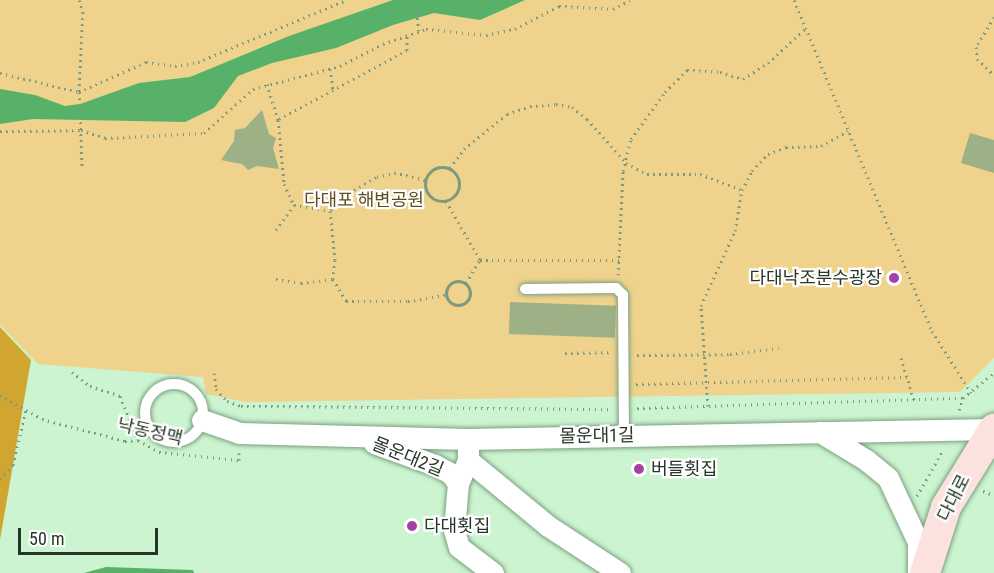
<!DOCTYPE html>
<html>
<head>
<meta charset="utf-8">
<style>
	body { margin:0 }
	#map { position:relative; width:994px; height:573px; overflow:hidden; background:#ccf4d0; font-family:"Roboto Condensed","Noto Sans KR",sans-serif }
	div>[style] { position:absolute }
	.green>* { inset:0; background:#efd28c }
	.forest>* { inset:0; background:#d0a631 }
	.water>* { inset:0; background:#57b168 }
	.building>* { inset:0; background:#9db086; transform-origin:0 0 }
	.path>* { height:3px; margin-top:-1.5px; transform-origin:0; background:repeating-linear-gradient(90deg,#7d9a80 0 1.5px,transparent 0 6px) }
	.path>.ring { margin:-1.5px; padding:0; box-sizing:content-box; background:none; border:3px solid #7d9a80; border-radius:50% }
	.roads { filter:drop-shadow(0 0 2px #7ca180) drop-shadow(0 0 2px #7ca180) }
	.service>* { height:10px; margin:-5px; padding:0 5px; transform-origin:5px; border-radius:5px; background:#fff }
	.service>.ring { margin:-5px; padding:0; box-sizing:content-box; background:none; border:10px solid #fff; border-radius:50% }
	.minor>* { height:21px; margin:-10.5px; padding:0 10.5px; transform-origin:10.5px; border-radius:10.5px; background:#fff }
	.secondary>* { height:30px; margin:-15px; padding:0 15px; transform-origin:15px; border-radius:15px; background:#fce2df }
	.dots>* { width:16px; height:16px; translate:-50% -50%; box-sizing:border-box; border:3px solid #fff; border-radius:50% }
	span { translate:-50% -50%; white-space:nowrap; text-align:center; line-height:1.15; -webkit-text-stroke:4.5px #fff; paint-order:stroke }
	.park-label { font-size:18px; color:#604e21 }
	.poi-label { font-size:18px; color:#263628 }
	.right { translate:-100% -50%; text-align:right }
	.left { translate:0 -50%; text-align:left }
	.street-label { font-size:18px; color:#263628 }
	.scale { position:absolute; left:18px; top:528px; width:140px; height:27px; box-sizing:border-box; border:3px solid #263628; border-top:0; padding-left:8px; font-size:18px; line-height:21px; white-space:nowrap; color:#263628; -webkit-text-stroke:4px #fff; paint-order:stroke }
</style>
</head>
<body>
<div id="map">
	<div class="green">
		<div style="clip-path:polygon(0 0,994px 0,994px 358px,960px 392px,246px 402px,206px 394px,203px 377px,38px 364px,0 325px)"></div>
	</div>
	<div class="forest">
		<div style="clip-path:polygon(0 327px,31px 360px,0 540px)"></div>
	</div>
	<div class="water">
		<div style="clip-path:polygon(393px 0,525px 0,480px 20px,434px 13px,393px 25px,336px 48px,272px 63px,238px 76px,214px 108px,185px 122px,33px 119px,0 124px,0 89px,35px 95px,65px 106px,80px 104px,139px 83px,190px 77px,289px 36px)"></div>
		<div style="clip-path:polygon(106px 567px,193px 570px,194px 573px,84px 573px)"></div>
	</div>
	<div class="building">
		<div style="clip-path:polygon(262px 110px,269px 134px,276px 138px,273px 148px,279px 169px,257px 166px,248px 170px,242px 164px,221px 160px,234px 141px,235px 130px,245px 128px)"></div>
		<div style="clip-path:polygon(970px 133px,994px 140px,994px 173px,961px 163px)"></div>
		<div style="left:510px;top:302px;width:106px;height:32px;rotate:2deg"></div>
	</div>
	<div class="path">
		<div style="left:79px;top:0;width:13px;rotate:72deg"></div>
		<div style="left:83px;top:12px;width:80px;rotate:92.9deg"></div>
		<div style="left:79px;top:92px;width:74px;rotate:87.7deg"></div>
		<div style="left:415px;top:0;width:31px;rotate:83deg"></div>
		<div style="left:794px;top:0;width:359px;rotate:67.4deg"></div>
		<div style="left:932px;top:331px;width:73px;rotate:57.8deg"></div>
		<div style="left:994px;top:17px;width:35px;rotate:121deg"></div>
		<div style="left:976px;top:47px;width:12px;rotate:85deg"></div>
		<div style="left:977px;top:59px;width:23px;rotate:43deg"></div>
		<div style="left:330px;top:69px;width:21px;rotate:82deg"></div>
		<div style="left:0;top:73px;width:81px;rotate:13.5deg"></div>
		<div style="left:79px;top:92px;width:73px;rotate:-24.1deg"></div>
		<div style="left:146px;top:62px;width:29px;rotate:8deg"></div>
		<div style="left:175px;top:66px;width:23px;rotate:-10deg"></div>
		<div style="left:198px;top:62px;width:160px;rotate:-22.7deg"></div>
		<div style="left:267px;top:84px;width:38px;rotate:73deg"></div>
		<div style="left:278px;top:120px;width:64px;rotate:84.6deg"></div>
		<div style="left:284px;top:184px;width:23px;rotate:65deg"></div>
		<div style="left:294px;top:205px;width:36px;rotate:9deg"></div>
		<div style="left:279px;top:119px;width:145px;rotate:-28.3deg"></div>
		<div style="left:407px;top:50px;width:15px;rotate:-90deg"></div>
		<div style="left:0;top:131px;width:81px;rotate:-0.7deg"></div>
		<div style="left:81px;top:130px;width:25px;rotate:18deg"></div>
		<div style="left:105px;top:138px;width:99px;rotate:-2.9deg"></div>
		<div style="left:204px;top:133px;width:66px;rotate:-41.9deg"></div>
		<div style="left:253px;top:89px;width:90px;rotate:-14.8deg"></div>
		<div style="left:340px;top:66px;width:48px;rotate:-27.1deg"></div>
		<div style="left:383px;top:44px;width:46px;rotate:-19.2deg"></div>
		<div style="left:426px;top:29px;width:60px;rotate:5.7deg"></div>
		<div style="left:486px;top:35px;width:30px;rotate:-12deg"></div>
		<div style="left:515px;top:29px;width:50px;rotate:-27.6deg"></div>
		<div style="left:559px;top:6px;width:54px;rotate:3.2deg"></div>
		<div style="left:613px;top:9px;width:19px;rotate:-28deg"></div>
		<div class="ring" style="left:425px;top:167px;width:31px;height:31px"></div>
		<div style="left:450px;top:168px;width:24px;rotate:-54deg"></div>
		<div style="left:464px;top:149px;width:55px;rotate:-39.1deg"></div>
		<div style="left:507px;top:114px;width:24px;rotate:-19deg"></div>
		<div style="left:530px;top:106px;width:26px;rotate:-4deg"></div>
		<div style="left:556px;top:104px;width:16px;rotate:11deg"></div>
		<div style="left:572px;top:107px;width:19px;rotate:39deg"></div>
		<div style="left:587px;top:119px;width:59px;rotate:48.4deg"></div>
		<div style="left:626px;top:163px;width:24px;rotate:28deg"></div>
		<div style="left:647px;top:174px;width:53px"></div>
		<div style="left:700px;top:174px;width:45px;rotate:20.9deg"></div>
		<div style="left:425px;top:180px;width:30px;rotate:-166deg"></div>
		<div style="left:396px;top:173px;width:20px;rotate:169deg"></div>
		<div style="left:376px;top:177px;width:43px;rotate:149.3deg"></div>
		<div style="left:339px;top:199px;width:15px;rotate:127deg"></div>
		<div style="left:330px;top:211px;width:49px;rotate:84.2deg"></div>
		<div style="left:335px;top:260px;width:19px;rotate:96deg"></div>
		<div style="left:333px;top:279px;width:26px;rotate:59deg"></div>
		<div style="left:346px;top:301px;width:62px"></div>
		<div style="left:408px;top:301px;width:38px;rotate:-9deg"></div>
		<div style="left:446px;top:201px;width:68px;rotate:60deg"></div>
		<div style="left:480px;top:260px;width:139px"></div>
		<div style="left:276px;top:230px;width:31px;rotate:-54deg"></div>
		<div style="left:618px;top:275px;width:104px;rotate:-87.2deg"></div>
		<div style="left:623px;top:171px;width:33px;rotate:-76deg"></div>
		<div style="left:631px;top:139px;width:58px;rotate:-54.1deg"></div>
		<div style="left:665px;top:92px;width:31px;rotate:-45deg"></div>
		<div style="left:687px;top:70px;width:33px;rotate:3deg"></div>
		<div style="left:720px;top:72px;width:24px;rotate:17deg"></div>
		<div style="left:743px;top:79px;width:30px;rotate:-33deg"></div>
		<div style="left:768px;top:63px;width:52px;rotate:-42.6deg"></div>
		<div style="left:276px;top:279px;width:25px;rotate:9deg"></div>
		<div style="left:301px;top:283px;width:32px;rotate:-7deg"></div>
		<div class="ring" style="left:446px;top:281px;width:21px;height:21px"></div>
		<div style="left:466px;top:283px;width:27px;rotate:-59deg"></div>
		<div style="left:565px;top:353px;width:45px;rotate:-1.3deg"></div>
		<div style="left:637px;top:355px;width:93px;rotate:-0.6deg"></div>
		<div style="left:730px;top:354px;width:49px;rotate:-7deg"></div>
		<div style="left:901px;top:358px;width:44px;rotate:72.8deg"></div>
		<div style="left:72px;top:372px;width:23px;rotate:38deg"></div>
		<div style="left:90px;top:386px;width:32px;rotate:18deg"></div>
		<div style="left:120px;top:396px;width:48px;rotate:67.8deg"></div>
		<div style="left:214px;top:373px;width:16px;rotate:83deg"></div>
		<div style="left:216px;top:389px;width:16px;rotate:47deg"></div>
		<div style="left:227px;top:401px;width:15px;rotate:20deg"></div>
		<div style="left:241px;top:406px;width:368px;rotate:0.5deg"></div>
		<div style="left:636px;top:384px;width:271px;rotate:-1.5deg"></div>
		<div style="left:0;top:395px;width:48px;rotate:29.7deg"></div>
		<div style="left:42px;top:419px;width:86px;rotate:14.8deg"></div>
		<div style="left:125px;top:441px;width:13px;rotate:-4deg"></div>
		<div style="left:138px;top:440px;width:24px;rotate:30deg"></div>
		<div style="left:159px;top:452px;width:80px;rotate:5.7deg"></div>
		<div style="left:239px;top:460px;width:7px;rotate:-90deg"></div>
		<div style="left:708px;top:406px;width:100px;rotate:-94deg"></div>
		<div style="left:701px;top:306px;width:82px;rotate:-65.6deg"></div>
		<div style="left:735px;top:231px;width:42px;rotate:-80.3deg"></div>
		<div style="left:742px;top:190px;width:21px;rotate:-62deg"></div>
		<div style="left:752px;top:171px;width:23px;rotate:-47deg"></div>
		<div style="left:768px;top:154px;width:19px;rotate:-21deg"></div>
		<div style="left:786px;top:147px;width:35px;rotate:-2deg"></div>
		<div style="left:821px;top:146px;width:31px;rotate:-29deg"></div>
		<div style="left:637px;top:408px;width:326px;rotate:-1.8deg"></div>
		<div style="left:963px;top:398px;width:40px;rotate:-39deg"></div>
		<div style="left:959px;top:410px;width:13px;rotate:-72deg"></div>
		<div style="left:0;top:479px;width:19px;rotate:-47deg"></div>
		<div style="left:13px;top:465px;width:57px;rotate:-76.7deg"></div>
		<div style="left:983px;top:491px;width:12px;rotate:20deg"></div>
		<div style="left:917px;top:496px;width:53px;rotate:-60.5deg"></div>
	</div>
	<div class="roads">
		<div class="service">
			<div style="left:525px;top:289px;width:91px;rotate:-0.6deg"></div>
			<div style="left:616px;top:288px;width:10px;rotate:45deg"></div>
			<div style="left:623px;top:295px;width:140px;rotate:89.6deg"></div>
			<div class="ring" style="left:145px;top:384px;width:48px;height:48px"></div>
		</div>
		<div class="minor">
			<div style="left:202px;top:420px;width:39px;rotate:19deg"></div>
			<div style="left:239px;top:433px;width:229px;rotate:1.5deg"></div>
			<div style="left:468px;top:439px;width:526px;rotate:-1.09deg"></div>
			<div style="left:820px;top:432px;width:54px;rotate:31.3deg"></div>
			<div style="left:866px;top:460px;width:28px;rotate:39deg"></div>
			<div style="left:888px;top:478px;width:71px;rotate:64.9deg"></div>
			<div style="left:918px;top:542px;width:31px;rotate:90deg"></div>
			<div style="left:468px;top:439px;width:21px;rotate:90deg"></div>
			<div style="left:468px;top:460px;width:104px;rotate:39.5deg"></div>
			<div style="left:548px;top:526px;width:86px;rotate:33.1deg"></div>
			<div style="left:374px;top:443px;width:65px;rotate:19.8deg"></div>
			<div style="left:435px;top:465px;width:17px;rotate:28deg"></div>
			<div style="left:450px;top:473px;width:13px;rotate:51deg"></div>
			<div style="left:468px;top:460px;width:25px;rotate:113deg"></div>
			<div style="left:458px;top:483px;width:47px;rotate:94.9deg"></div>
			<div style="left:454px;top:530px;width:18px;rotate:74deg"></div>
			<div style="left:459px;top:547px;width:43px;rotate:37.4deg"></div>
		</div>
		<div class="secondary">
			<div style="left:925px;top:573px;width:69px;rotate:-72.3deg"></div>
			<div style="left:946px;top:507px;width:92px;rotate:-58.4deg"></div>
		</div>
	</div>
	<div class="dots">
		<div style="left:894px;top:278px;background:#a540a4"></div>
		<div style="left:639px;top:469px;background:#a540a4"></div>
		<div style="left:412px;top:526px;background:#a540a4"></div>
	</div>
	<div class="park-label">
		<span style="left:364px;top:200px">다대포 해변공원</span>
	</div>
	<div class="poi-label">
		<span class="right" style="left:882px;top:278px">다대낙조분수광장</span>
		<span class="left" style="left:651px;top:469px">버들횟집</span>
		<span class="left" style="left:424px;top:526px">다대횟집</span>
	</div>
	<div class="street-label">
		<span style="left:150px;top:432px;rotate:13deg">낙동정맥</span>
		<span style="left:597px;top:436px;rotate:-1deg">몰운대1길</span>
		<span style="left:408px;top:457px;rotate:22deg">몰운대2길</span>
		<span style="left:954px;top:498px;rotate:-63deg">다대로</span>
	</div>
	<div class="scale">50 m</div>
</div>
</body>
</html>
